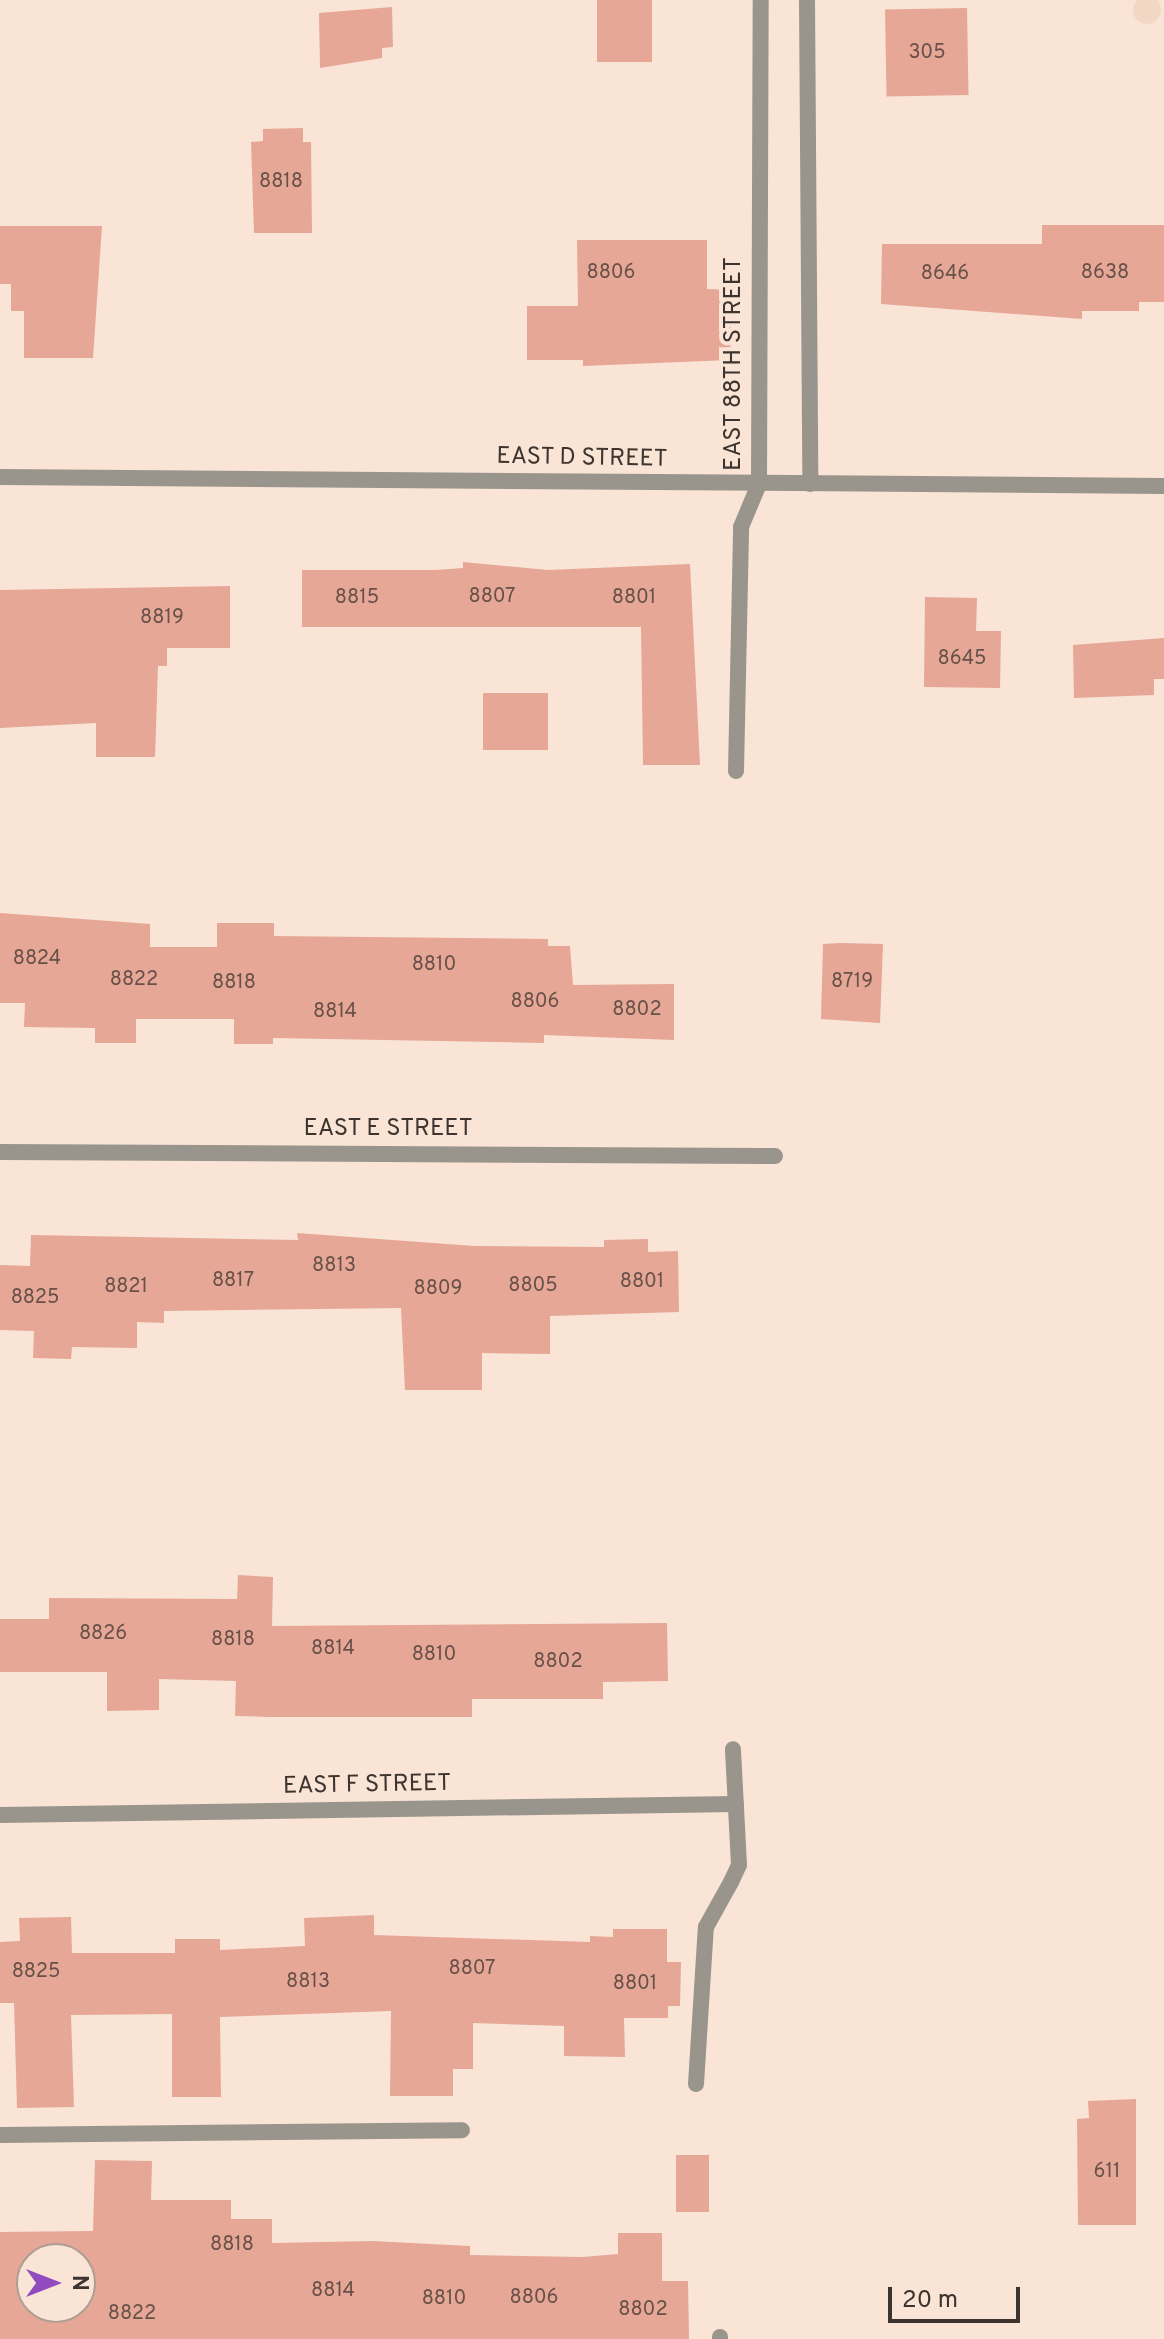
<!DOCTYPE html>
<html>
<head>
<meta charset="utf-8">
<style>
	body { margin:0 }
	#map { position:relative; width:1164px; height:2339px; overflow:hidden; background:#f9e4d6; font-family:Overpass,sans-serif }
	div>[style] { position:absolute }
	.built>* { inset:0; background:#f2d8c4 }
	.round { border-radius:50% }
	.building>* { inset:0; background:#e6a796; transform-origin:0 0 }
	.service>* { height:16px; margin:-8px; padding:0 8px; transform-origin:8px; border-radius:8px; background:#9a958c }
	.minor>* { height:16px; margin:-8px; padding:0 8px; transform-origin:8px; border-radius:8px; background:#9a958c }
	span { translate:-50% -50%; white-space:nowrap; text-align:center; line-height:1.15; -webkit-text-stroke:8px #f9e4d6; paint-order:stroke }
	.number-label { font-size:20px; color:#675149 }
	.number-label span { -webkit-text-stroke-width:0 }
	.street-label { font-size:24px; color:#3d342f }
	.north { position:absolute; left:16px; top:2243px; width:80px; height:80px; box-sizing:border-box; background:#f9e4d6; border:2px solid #ae9e93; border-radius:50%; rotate:90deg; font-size:22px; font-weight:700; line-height:32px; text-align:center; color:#3d342f }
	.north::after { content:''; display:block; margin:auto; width:28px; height:36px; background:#904bbf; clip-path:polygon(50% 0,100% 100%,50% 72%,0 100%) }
	.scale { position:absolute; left:888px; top:2287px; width:132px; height:36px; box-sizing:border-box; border:4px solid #3d342f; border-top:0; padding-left:10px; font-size:24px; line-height:28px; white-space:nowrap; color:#3d342f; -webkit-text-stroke:6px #f9e4d6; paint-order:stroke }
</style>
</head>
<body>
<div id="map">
	<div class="built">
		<div class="round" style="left:1133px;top:-4px;width:28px;height:28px"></div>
	</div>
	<div class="building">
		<div style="left:597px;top:0;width:55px;height:62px"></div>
		<div style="clip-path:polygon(392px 7px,393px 47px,382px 48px,382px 58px,320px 68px,319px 13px)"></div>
		<div style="left:967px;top:8px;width:87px;height:82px;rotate:89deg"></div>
		<div style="clip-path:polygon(303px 128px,303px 142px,311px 142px,312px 233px,254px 233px,251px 142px,263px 141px,263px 129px)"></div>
		<div style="clip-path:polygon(1042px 225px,1164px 225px,1164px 302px,1139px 302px,1139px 311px,1082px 311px,1082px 319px,881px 304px,882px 244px,1042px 244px)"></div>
		<div style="clip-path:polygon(0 226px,102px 226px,93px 358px,24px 358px,24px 311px,11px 311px,11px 284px,0 284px)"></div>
		<div style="clip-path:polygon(577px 240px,707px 240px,707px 289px,732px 290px,730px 360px,583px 366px,583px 360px,527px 360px,527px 306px,578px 306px)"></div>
		<div style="clip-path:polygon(463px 562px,548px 570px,690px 564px,700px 765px,643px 765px,641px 627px,302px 627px,302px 570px,436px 570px,463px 568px)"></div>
		<div style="clip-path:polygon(230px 586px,230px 648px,167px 648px,167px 666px,158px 666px,155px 757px,96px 757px,96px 723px,0 728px,0 590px)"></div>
		<div style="clip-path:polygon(925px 597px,977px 598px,976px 631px,1001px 631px,1000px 688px,924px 687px)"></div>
		<div style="clip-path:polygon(1164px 638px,1164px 679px,1154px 679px,1154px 695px,1074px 698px,1073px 645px)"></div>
		<div style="left:483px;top:693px;width:65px;height:57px"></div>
		<div style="clip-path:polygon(0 913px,150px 924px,150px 947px,217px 947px,217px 923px,274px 923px,274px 936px,548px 939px,548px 946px,570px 946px,573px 985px,674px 984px,674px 1040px,544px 1035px,544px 1043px,273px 1038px,273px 1044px,234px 1044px,234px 1019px,136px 1019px,136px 1043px,95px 1043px,95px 1028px,24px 1027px,25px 1003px,0 1003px)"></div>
		<div style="clip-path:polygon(841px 943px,883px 944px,880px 1023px,821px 1019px,823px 944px)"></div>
		<div style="clip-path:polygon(297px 1233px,474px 1246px,604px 1247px,604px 1240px,648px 1239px,648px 1252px,678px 1251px,679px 1312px,550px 1316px,550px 1354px,482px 1353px,482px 1390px,405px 1390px,401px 1308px,164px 1311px,164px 1323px,137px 1322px,137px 1348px,72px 1347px,71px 1359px,33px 1358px,34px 1331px,0 1330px,0 1265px,30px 1266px,31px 1235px,298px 1240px)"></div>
		<div style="clip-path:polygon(238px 1575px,273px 1577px,272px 1626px,667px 1623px,668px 1681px,603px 1682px,603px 1699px,472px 1699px,472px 1717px,269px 1717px,235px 1716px,236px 1681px,159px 1679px,159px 1710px,107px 1711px,107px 1672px,0 1672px,0 1619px,49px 1619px,49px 1598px,237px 1599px)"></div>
		<div style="clip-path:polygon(374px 1915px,374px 1935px,590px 1942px,590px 1936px,613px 1937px,613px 1929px,667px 1929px,667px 1962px,681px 1962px,680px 2006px,668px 2006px,668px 2018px,624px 2018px,625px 2057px,564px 2056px,564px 2026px,473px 2023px,473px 2069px,453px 2069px,453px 2096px,390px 2096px,391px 2011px,220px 2017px,221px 2097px,172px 2097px,172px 2014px,71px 2015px,74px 2107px,17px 2108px,14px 2003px,0 2003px,0 1942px,20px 1941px,19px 1918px,71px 1917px,72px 1953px,175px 1953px,175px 1939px,220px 1939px,220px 1950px,305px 1946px,304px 1918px)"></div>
		<div style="clip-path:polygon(1136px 2099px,1136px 2225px,1078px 2225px,1077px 2119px,1089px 2118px,1088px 2101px)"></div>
		<div style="left:676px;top:2155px;width:33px;height:57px"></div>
		<div style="clip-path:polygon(evenodd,95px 2160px,152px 2161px,151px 2200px,231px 2200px,231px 2219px,272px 2219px,272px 2243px,372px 2241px,470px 2246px,470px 2255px,583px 2257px,618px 2254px,618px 2233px,662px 2233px,662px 2281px,688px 2281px,689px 2339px,0 2339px,0 2232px,93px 2231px,95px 2160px,32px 2259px,80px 2259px,80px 2307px,32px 2307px,32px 2259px)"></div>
	</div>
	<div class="service">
		<div style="left:807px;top:0;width:484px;rotate:89.6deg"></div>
		<div style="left:736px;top:771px;width:244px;rotate:-88.8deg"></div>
		<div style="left:741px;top:527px;width:47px;rotate:-67.3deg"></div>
		<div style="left:696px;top:2084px;width:157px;rotate:-86.4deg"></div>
		<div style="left:706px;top:1927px;width:51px;rotate:-60.9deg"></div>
		<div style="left:0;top:2135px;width:462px;rotate:-0.6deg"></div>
	</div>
	<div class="minor">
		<div style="left:0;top:477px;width:1164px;rotate:0.44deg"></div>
		<div style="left:759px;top:484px;width:484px;rotate:-89.8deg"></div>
		<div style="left:0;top:1152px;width:775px;rotate:0.3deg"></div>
		<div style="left:0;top:1815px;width:736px;rotate:-0.86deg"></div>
		<div style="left:731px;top:1882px;width:19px;rotate:-65deg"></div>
		<div style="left:739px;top:1865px;width:116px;rotate:-93deg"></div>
		<div style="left:720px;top:2339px;width:2px;rotate:-90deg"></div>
	</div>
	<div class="number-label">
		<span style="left:927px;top:53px">305</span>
		<span style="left:281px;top:182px">8818</span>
		<span style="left:611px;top:273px">8806</span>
		<span style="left:1105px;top:273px">8638</span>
		<span style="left:945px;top:274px">8646</span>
		<span style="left:492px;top:597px">8807</span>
		<span style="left:357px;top:598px">8815</span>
		<span style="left:634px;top:598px">8801</span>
		<span style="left:162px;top:618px">8819</span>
		<span style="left:962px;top:659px">8645</span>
		<span style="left:37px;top:959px">8824</span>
		<span style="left:434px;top:965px">8810</span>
		<span style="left:134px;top:980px">8822</span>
		<span style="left:852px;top:982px">8719</span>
		<span style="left:234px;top:983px">8818</span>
		<span style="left:535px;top:1002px">8806</span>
		<span style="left:637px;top:1010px">8802</span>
		<span style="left:335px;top:1012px">8814</span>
		<span style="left:334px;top:1266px">8813</span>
		<span style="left:233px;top:1281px">8817</span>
		<span style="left:642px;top:1282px">8801</span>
		<span style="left:533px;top:1286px">8805</span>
		<span style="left:126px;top:1287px">8821</span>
		<span style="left:438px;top:1289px">8809</span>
		<span style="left:35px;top:1298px">8825</span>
		<span style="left:103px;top:1634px">8826</span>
		<span style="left:233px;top:1640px">8818</span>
		<span style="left:333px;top:1649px">8814</span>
		<span style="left:434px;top:1655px">8810</span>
		<span style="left:558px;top:1662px">8802</span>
		<span style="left:472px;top:1969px">8807</span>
		<span style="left:36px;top:1972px">8825</span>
		<span style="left:308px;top:1982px">8813</span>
		<span style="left:635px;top:1984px">8801</span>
		<span style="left:1107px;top:2172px">611</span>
		<span style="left:232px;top:2245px">8818</span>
		<span style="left:333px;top:2291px">8814</span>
		<span style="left:534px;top:2298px">8806</span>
		<span style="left:444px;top:2299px">8810</span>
		<span style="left:643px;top:2310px">8802</span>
		<span style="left:132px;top:2314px">8822</span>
	</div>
	<div class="street-label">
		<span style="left:735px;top:364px;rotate:-90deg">EAST 88TH STREET</span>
		<span style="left:582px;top:459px;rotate:1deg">EAST D STREET</span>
		<span style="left:388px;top:1130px">EAST E STREET</span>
		<span style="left:367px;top:1786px;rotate:-1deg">EAST F STREET</span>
	</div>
	<div class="north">N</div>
	<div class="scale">20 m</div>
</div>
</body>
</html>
